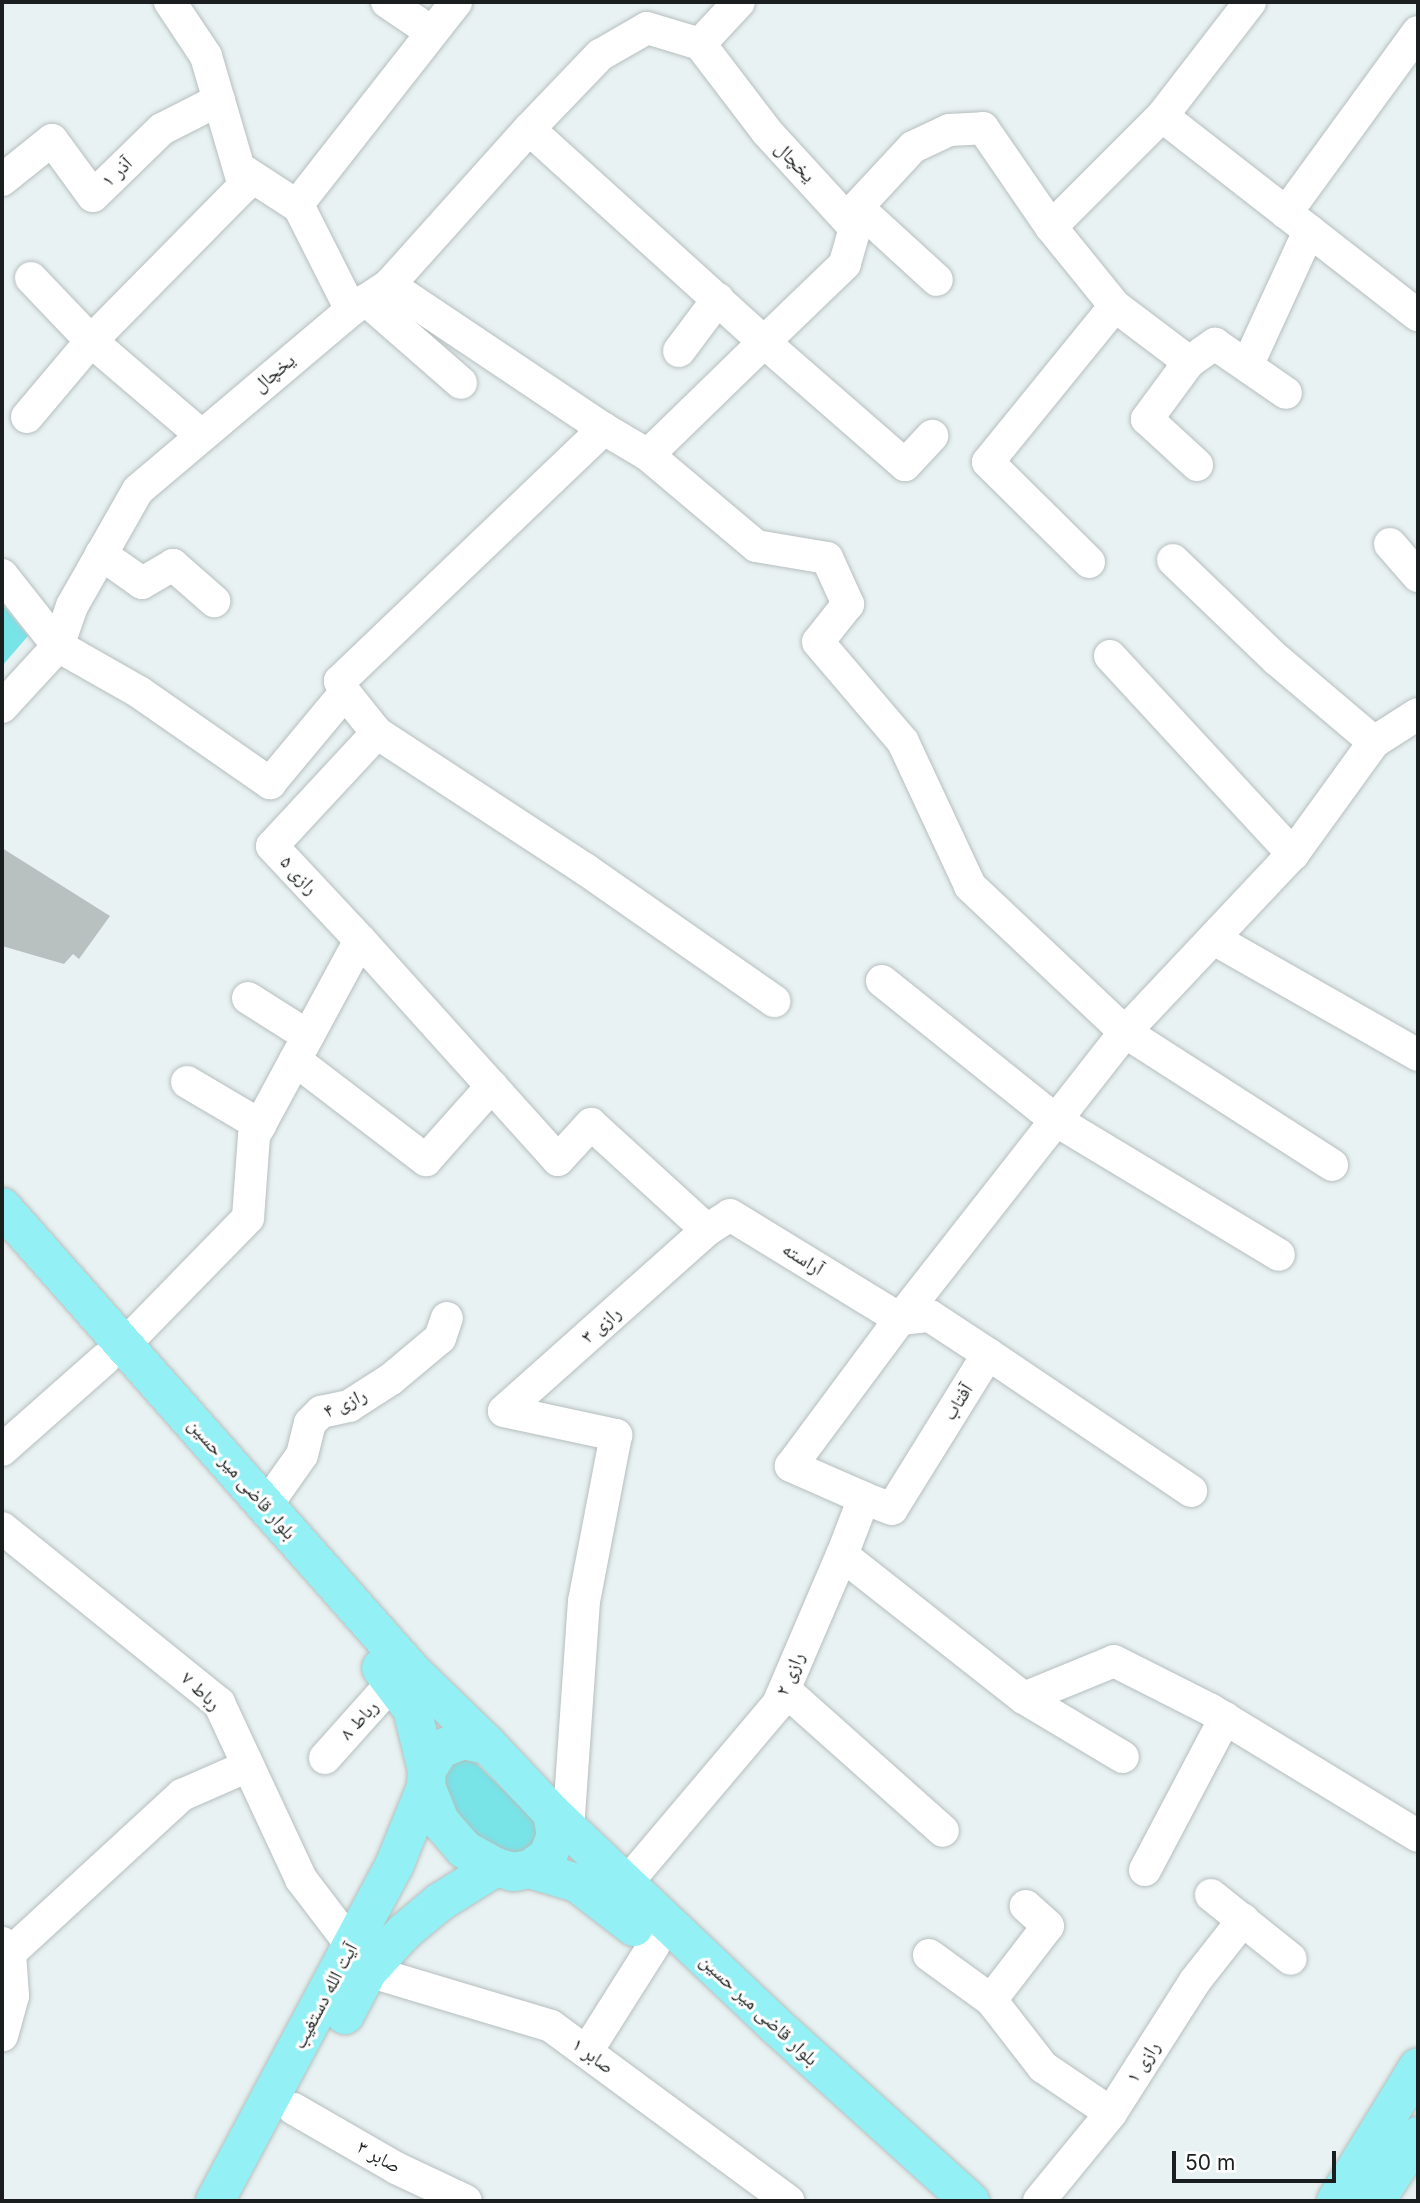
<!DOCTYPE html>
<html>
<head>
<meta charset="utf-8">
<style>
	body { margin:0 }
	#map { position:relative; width:1420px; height:2203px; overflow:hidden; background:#e9f2f2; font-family:Inter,"Noto Naskh Arabic",sans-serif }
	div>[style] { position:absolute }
	.green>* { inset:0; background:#78e4e8 }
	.building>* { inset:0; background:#b8c0c0 }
	.roads { filter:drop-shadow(0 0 2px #b6bebe) drop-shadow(0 0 2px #b6bebe) }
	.minor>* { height:32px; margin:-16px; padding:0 16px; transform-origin:16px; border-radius:16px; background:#fff }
	.major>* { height:38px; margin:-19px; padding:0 19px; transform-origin:19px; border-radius:19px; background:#93f1f5 }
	span { translate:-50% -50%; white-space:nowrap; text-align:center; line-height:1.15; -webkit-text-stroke:6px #fff; paint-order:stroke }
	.street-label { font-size:19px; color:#1b1e1e }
	.frame { position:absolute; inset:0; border:4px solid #1b1e1e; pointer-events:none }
	.scale { position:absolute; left:1172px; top:2151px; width:164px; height:32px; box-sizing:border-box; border:4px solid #1b1e1e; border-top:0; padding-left:9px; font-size:21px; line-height:24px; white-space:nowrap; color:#1b1e1e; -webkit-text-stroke:5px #fff; paint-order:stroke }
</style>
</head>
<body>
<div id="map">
	<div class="green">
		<div style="clip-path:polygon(2px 604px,28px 636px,2px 666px)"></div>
		<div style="clip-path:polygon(460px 1757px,476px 1763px,536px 1822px,541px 1841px,523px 1855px,496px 1856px,440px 1804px,447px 1762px)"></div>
	</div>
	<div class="building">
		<div style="clip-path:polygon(2px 848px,110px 916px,79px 959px,73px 954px,64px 964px,2px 946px)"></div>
	</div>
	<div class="roads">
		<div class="minor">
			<div style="left:387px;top:2px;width:37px;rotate:34deg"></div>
			<div style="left:700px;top:44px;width:57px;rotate:-47.1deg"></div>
			<div style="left:1162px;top:116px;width:324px;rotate:37.9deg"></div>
			<div style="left:529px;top:129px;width:103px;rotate:-46.2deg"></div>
			<div style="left:600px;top:55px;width:54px;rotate:-29.9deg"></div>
			<div style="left:647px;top:28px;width:55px;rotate:16.8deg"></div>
			<div style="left:700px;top:44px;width:111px;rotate:52.7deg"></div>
			<div style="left:767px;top:132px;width:130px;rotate:47.5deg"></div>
			<div style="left:855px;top:228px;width:37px;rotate:106deg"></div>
			<div style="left:845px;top:264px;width:112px;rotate:136.1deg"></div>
			<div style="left:764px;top:342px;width:187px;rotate:41.1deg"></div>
			<div style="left:905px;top:465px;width:40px;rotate:-47deg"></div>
			<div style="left:239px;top:168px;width:72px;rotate:33deg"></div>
			<div style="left:299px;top:207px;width:115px;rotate:63.2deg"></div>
			<div style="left:2px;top:180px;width:64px;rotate:-38.7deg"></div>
			<div style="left:52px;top:140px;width:69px;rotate:53.8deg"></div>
			<div style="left:93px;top:196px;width:96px;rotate:-44.2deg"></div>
			<div style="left:162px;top:129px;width:64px;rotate:-27deg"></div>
			<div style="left:297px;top:205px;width:258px;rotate:-51.9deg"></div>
			<div style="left:857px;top:207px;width:108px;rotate:42.4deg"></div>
			<div style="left:1286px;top:213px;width:224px;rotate:-53.9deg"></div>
			<div style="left:847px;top:218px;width:97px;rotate:-47.1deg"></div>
			<div style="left:913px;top:147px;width:40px;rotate:-25deg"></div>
			<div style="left:949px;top:130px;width:34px;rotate:-3deg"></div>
			<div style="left:983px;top:128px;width:120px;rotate:55.5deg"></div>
			<div style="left:1051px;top:227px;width:102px;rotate:51deg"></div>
			<div style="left:1115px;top:306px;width:93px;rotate:37.1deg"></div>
			<div style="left:1189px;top:362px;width:32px;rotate:-35deg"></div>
			<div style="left:1215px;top:344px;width:86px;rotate:34.6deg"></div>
			<div style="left:1051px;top:227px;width:157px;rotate:-45deg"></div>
			<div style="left:1162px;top:116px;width:144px;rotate:-52.3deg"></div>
			<div style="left:31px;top:278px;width:87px;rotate:46.4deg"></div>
			<div style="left:91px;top:341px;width:143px;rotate:40.5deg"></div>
			<div style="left:366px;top:300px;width:126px;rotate:41.1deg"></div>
			<div style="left:679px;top:351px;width:65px;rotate:-53.1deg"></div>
			<div style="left:1189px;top:362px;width:71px;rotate:126.4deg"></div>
			<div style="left:1147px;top:419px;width:68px;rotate:42.6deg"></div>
			<div style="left:1247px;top:366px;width:149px;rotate:-65.3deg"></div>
			<div style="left:27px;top:417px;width:99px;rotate:-49.9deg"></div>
			<div style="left:91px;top:341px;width:218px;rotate:-45.4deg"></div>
			<div style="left:244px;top:186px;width:135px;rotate:-106.3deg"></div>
			<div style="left:206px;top:56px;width:65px;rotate:-123.7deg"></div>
			<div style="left:648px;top:455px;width:141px;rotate:40.1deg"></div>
			<div style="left:756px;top:546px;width:72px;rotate:9.6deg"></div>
			<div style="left:827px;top:558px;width:51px;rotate:65.5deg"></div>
			<div style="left:848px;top:604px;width:48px;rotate:128.3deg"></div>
			<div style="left:818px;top:642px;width:131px;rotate:49.6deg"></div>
			<div style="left:903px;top:742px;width:159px;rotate:65deg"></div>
			<div style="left:970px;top:886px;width:213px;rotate:43.3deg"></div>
			<div style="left:1125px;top:1032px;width:246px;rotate:32.7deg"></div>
			<div style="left:1390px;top:544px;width:43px;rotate:48.8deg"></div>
			<div style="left:101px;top:554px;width:50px;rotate:35.3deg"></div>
			<div style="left:142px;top:583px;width:36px;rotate:-30deg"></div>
			<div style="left:173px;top:565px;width:55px;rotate:41.3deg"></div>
			<div style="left:1173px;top:560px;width:143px;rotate:43.9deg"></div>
			<div style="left:1276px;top:659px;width:128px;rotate:40.3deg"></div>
			<div style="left:1089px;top:562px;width:142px;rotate:-135.3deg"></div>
			<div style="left:988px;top:462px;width:201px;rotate:-50.9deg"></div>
			<div style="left:2px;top:575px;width:90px;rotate:51.7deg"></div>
			<div style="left:58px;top:646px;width:93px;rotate:29.6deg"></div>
			<div style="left:139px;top:692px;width:160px;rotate:34.8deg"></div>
			<div style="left:270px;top:783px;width:117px;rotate:-50.2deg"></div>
			<div style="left:345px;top:693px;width:51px;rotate:51.3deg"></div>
			<div style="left:377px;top:733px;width:154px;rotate:132.9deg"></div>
			<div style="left:272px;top:846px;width:129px;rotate:46.9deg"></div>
			<div style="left:360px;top:940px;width:223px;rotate:118.4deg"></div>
			<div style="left:254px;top:1136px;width:82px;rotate:94.2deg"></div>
			<div style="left:248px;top:1218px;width:177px;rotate:134.3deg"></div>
			<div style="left:1110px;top:656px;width:270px;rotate:47.3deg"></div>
			<div style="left:345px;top:693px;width:13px;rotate:-113deg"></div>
			<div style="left:340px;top:681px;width:365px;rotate:-43.7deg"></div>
			<div style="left:604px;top:429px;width:259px;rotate:-146.2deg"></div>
			<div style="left:2px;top:707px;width:83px;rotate:-47.4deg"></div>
			<div style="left:58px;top:646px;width:42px;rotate:-70.7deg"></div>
			<div style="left:72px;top:606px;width:133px;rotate:-60.4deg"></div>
			<div style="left:138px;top:490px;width:279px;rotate:-40.2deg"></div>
			<div style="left:351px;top:310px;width:45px;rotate:-33.3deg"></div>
			<div style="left:389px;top:285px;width:210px;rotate:-48.1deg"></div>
			<div style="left:529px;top:129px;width:317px;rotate:42.2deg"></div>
			<div style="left:764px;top:342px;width:162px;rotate:135.8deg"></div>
			<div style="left:648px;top:455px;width:51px;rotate:-149.4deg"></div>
			<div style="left:377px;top:733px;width:249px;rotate:33.2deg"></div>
			<div style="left:585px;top:869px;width:231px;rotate:34.9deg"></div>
			<div style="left:1214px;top:939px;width:235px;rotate:29.6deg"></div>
			<div style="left:360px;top:940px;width:296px;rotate:48deg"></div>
			<div style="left:558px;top:1160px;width:49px;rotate:-47.5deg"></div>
			<div style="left:591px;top:1124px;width:157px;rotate:42.4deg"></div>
			<div style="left:707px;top:1230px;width:272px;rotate:138.3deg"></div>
			<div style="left:504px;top:1411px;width:115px;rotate:12.1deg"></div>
			<div style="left:616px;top:1435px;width:169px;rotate:100.9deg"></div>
			<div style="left:584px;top:1601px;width:231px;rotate:94deg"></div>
			<div style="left:882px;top:981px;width:224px;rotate:38.7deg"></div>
			<div style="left:1057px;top:1121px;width:259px;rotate:31.1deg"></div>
			<div style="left:248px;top:998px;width:71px;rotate:32.3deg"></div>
			<div style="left:295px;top:1060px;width:165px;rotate:37.4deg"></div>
			<div style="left:426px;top:1160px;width:99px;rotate:-48.3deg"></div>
			<div style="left:187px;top:1082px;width:85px;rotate:30.5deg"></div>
			<div style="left:707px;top:1230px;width:27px;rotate:-33deg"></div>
			<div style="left:730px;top:1215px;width:199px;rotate:31.5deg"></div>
			<div style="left:900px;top:1319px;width:30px;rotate:-6deg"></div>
			<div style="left:930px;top:1316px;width:69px;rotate:33.2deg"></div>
			<div style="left:988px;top:1354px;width:182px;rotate:121.8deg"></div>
			<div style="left:892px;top:1509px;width:30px;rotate:-159deg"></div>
			<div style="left:988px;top:1354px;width:245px;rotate:34deg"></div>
			<div style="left:2px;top:1450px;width:137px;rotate:-41.5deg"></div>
			<div style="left:266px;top:1506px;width:62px;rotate:-54.8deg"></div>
			<div style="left:302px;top:1455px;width:33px;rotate:-76deg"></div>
			<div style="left:310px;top:1423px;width:16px;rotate:-45deg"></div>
			<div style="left:321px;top:1412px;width:29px;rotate:-12deg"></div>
			<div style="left:349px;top:1406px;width:50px;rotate:-32.7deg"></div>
			<div style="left:391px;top:1379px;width:64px;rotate:-39.9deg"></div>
			<div style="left:440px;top:1338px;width:21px;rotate:-71deg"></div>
			<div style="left:2px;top:1528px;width:279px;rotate:38.9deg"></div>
			<div style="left:219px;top:1703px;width:194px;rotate:65deg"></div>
			<div style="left:301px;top:1879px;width:84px;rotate:52.7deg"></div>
			<div style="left:842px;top:1555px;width:231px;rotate:38.2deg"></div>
			<div style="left:1024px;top:1698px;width:115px;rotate:30.8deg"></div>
			<div style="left:786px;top:1691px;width:210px;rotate:41.7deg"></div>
			<div style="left:1024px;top:1698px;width:97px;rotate:-22.3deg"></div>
			<div style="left:1114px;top:1661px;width:109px;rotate:26.8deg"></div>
			<div style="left:1211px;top:1710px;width:242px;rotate:31.3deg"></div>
			<div style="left:325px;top:1758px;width:102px;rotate:-48.2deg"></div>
			<div style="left:1145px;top:1870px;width:172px;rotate:-62.2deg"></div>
			<div style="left:625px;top:1885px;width:237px;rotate:-49.8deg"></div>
			<div style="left:778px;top:1704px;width:162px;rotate:-66.8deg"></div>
			<div style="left:842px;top:1555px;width:61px;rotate:-68.9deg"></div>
			<div style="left:864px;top:1498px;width:80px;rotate:-156.3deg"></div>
			<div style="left:791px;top:1466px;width:183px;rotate:-53.4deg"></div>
			<div style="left:900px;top:1319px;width:365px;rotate:-51.9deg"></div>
			<div style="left:1125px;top:1032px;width:245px;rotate:-46.7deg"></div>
			<div style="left:1293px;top:854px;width:138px;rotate:-54.1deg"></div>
			<div style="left:1374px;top:742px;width:52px;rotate:-32.5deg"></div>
			<div style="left:1211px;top:1895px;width:102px;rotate:38.7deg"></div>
			<div style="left:2px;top:1943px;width:13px;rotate:51deg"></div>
			<div style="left:10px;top:1953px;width:43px;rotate:86deg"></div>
			<div style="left:13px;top:1996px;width:41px;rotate:105.4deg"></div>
			<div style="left:10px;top:1953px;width:234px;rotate:-42.6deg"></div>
			<div style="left:182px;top:1795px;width:72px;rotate:-23.7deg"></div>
			<div style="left:929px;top:1955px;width:77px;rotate:36deg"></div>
			<div style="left:991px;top:2000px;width:93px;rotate:-52.4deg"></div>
			<div style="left:1048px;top:1926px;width:30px;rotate:-138deg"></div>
			<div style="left:368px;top:1971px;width:191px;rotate:16.7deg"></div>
			<div style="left:551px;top:2026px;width:295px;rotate:36.4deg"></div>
			<div style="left:991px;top:2000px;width:85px;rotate:52.2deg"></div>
			<div style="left:1043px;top:2067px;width:82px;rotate:34.1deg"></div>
			<div style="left:587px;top:2051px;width:125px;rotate:-57.7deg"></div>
			<div style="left:294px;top:2109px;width:118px;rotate:30deg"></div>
			<div style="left:396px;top:2168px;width:77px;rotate:25.2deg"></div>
			<div style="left:1039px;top:2201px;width:114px;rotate:-50.7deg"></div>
			<div style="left:1111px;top:2113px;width:156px;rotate:-57.5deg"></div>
			<div style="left:1195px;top:1981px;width:78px;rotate:-51.8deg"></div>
		</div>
		<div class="major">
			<div style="left:2px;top:1207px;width:618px;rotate:48.54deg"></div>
			<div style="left:411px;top:1670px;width:107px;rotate:44.2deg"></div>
			<div style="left:381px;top:1668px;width:51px;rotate:52.9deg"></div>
			<div style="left:412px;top:1709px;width:63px;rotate:76.2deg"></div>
			<div style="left:552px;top:1813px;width:305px;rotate:43.5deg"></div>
			<div style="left:773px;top:2023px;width:266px;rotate:42.1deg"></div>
			<div style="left:530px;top:1869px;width:49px;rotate:16.6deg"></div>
			<div style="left:577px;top:1883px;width:72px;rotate:37.7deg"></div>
			<div style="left:345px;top:2015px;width:50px;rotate:-62.4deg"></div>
			<div style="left:368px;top:1971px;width:53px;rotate:-47.3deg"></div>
			<div style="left:404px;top:1932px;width:47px;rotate:-39.8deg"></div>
			<div style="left:440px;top:1902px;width:66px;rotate:-32deg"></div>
			<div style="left:215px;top:2201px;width:380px;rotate:-61.9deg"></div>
			<div style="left:394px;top:1866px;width:85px;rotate:-67.9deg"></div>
			<div style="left:426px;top:1787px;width:17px;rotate:-87deg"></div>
			<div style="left:427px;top:1770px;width:25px;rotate:-58deg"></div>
			<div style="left:440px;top:1749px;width:25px;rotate:-21deg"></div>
			<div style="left:463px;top:1740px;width:25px;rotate:11deg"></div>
			<div style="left:488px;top:1745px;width:93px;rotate:46.7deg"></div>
			<div style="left:552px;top:1813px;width:22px;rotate:80deg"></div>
			<div style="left:556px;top:1835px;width:22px;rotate:111deg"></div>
			<div style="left:548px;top:1856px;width:22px;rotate:144deg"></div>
			<div style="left:530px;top:1869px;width:17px;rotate:170deg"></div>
			<div style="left:513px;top:1872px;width:18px;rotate:-164deg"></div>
			<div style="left:496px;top:1867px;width:37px;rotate:-151deg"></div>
			<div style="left:464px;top:1849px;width:37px;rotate:-131deg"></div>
			<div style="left:440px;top:1821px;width:37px;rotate:-112deg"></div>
			<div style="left:1336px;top:2201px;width:157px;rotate:-58.5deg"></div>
			<div style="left:1375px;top:2201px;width:78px;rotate:-56.5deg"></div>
		</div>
	</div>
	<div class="street-label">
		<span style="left:795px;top:162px;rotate:46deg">یخچال</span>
		<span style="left:117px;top:172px;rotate:-44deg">آذر ۱</span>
		<span style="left:274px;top:373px;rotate:-40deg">یخچال</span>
		<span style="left:299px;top:875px;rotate:47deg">رازی ۵</span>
		<span style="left:803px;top:1259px;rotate:32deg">آراسته</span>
		<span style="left:601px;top:1325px;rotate:-42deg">رازی ۳</span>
		<span style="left:958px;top:1402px;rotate:-58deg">آفتاب</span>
		<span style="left:345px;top:1403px;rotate:-25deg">رازی ۴</span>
		<span style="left:242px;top:1479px;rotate:49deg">بلوار قاضی میر حسین</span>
		<span style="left:790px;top:1674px;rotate:-68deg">رازی ۲</span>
		<span style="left:201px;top:1691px;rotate:43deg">رباط ۷</span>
		<span style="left:359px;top:1720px;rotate:-48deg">رباط ۸</span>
		<span style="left:325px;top:1996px;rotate:-62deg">آیت الله دستغیب</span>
		<span style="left:759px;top:2010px;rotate:43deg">بلوار قاضی میر حسین</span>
		<span style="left:593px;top:2056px;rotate:36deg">صابر ۱</span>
		<span style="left:1143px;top:2062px;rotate:-58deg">رازی ۱</span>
		<span style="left:379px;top:2157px;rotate:29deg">صابر ۳</span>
	</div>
	<div class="frame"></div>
	<div class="scale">50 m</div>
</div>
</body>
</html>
